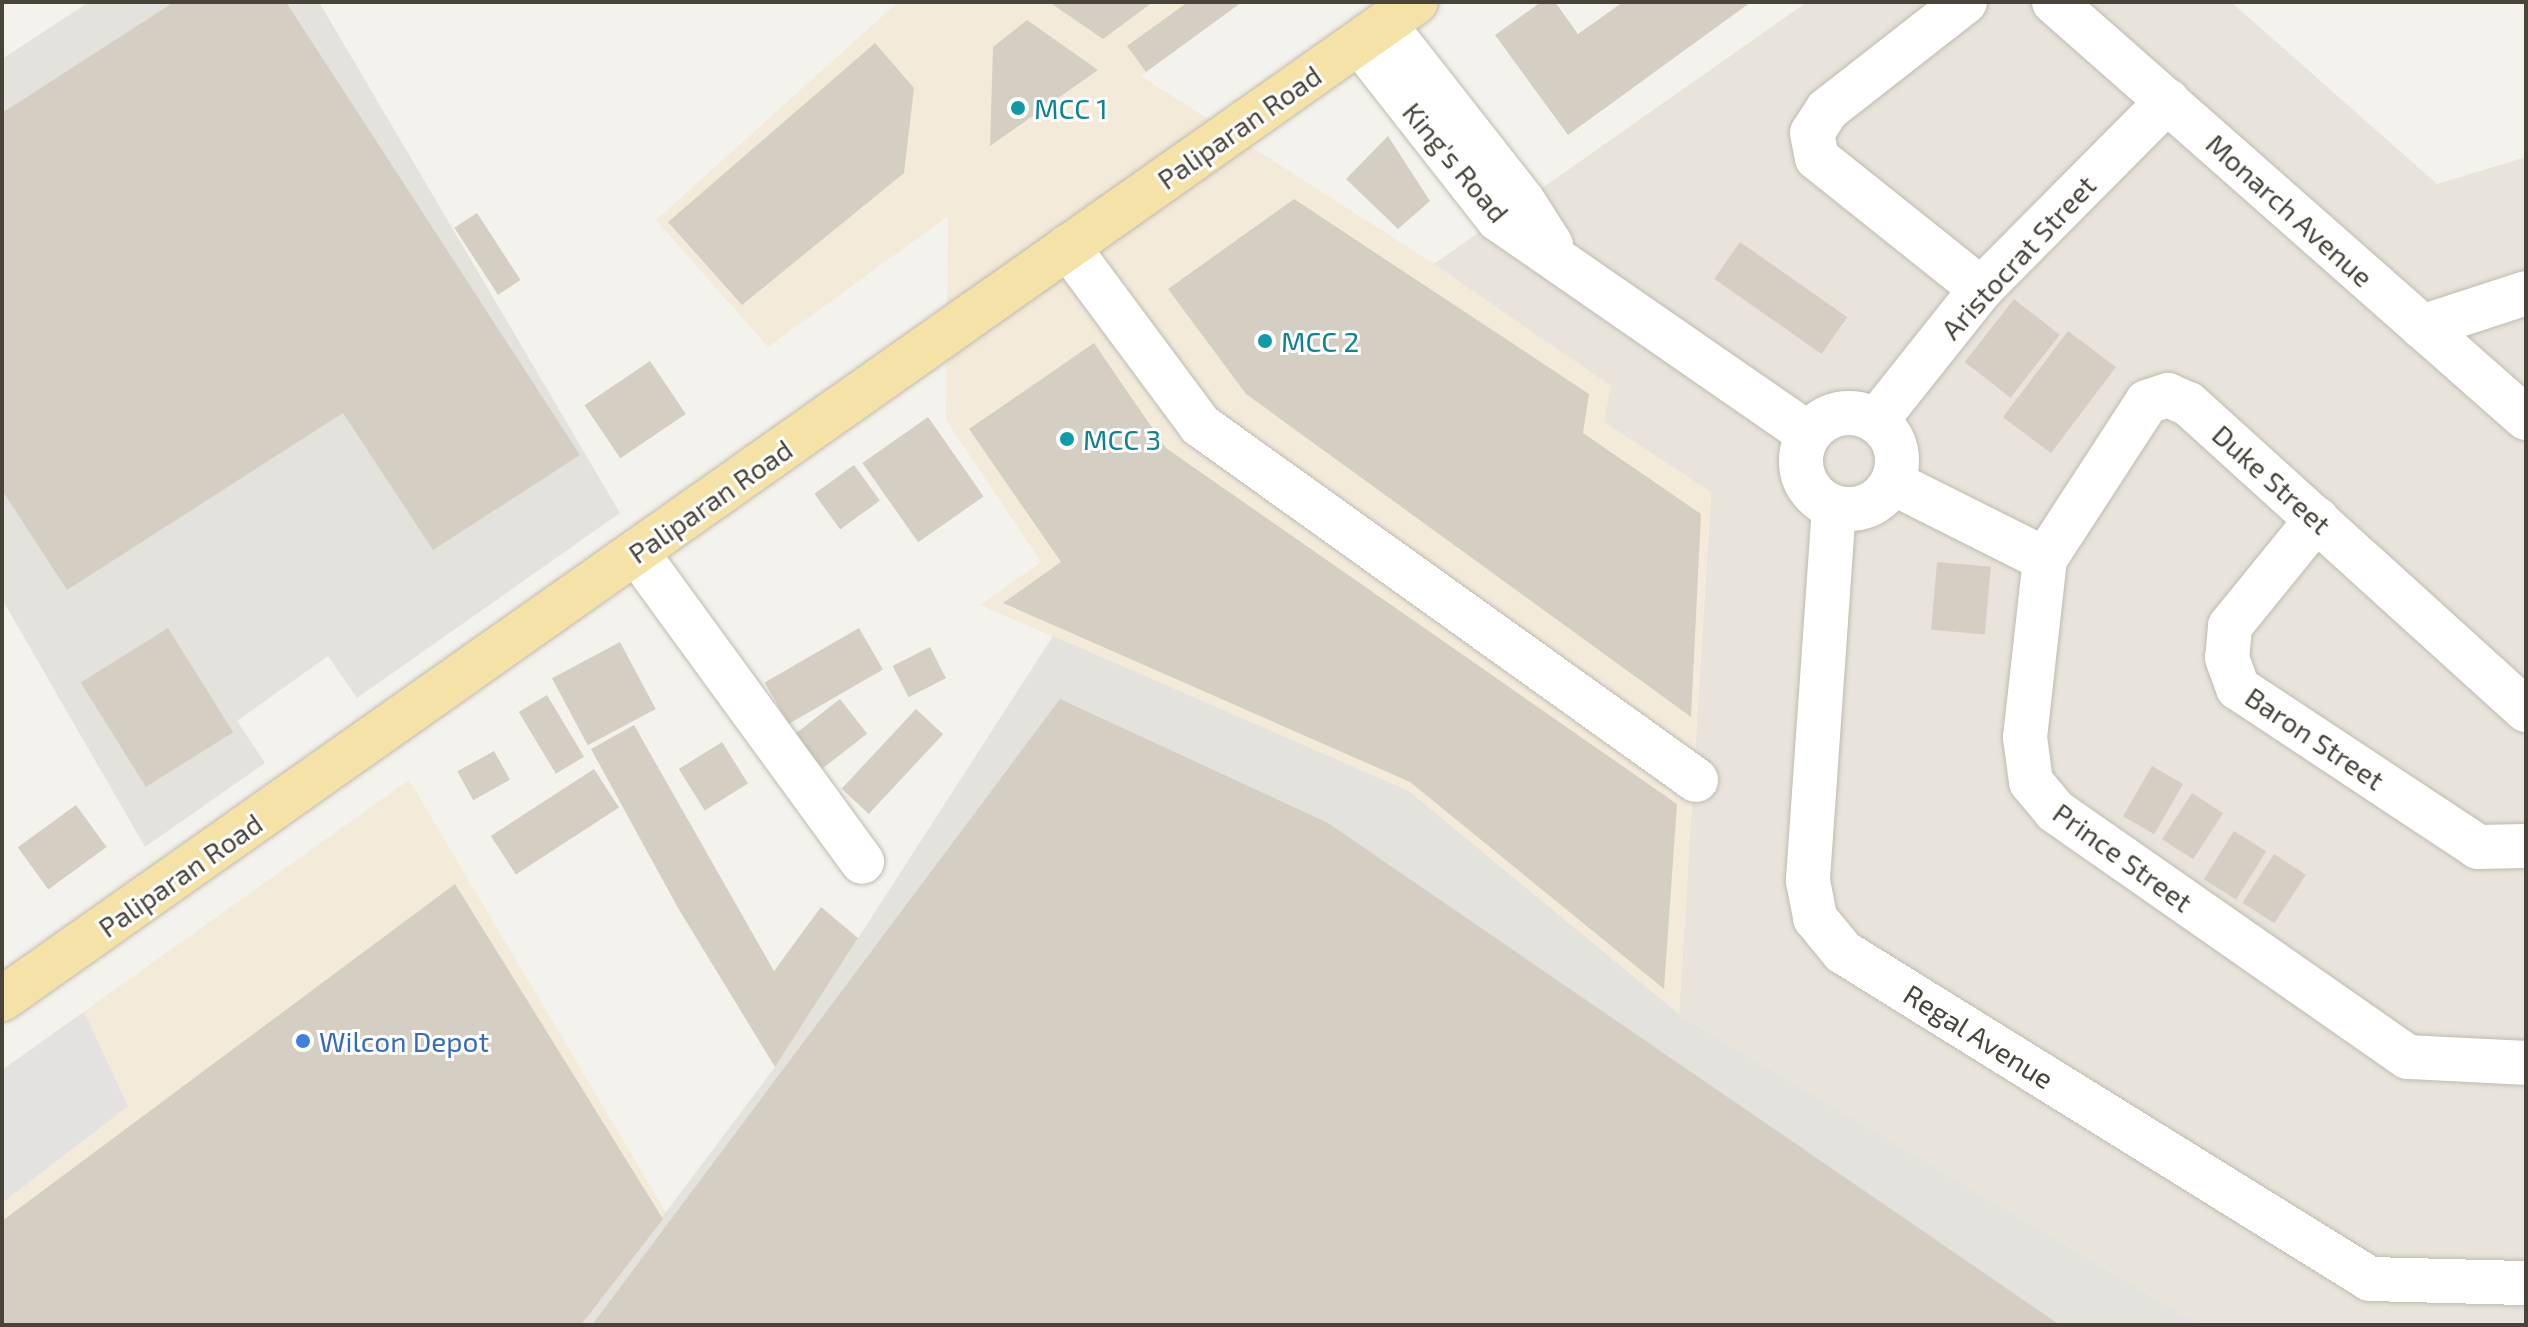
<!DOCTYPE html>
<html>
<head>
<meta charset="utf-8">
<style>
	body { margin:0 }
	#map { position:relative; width:2528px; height:1327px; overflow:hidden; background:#f4f2ec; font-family:"Exo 2",sans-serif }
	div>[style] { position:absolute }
	.residential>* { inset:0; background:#e8e4db }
	.commercial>* { inset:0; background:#f3eada }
	.industrial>* { inset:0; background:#e4e2dd }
	.parking>* { inset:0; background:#e4e2e0 }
	.building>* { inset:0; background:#d5cfc3; transform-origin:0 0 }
	.roads { filter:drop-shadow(0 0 2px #bfbaaf) drop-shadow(0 0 2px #bfbaaf) }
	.minor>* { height:44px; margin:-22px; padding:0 22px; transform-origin:22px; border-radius:22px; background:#fff }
	.minor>.ring { margin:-22px; padding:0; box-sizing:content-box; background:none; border:44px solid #fff; border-radius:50% }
	.major>* { height:44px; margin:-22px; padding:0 22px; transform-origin:22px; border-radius:22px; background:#f4e2a6 }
	.dots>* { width:22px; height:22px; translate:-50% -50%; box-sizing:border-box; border:4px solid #fff; border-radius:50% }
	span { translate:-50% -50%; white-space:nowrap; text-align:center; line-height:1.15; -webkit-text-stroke:6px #fff; paint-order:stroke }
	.culture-label { font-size:28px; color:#0d838f }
	.left { translate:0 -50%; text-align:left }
	.street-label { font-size:28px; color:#48443a }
	.shop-label { font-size:28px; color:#366cbe }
	.frame { position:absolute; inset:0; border:4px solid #48443a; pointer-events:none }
</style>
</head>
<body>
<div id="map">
	<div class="residential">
		<div style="clip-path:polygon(1807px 2px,2231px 2px,2437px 184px,2526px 157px,2526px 1325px,2201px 1325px,1679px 1014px,1711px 493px,1603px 422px,1434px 264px)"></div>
	</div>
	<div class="commercial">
		<div style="clip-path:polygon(898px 2px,1242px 2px,1141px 76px,1434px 264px,1611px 386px,1604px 422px,1711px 492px,1679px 1014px,1409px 791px,980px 605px,1041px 562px,946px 420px,948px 216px,768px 347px,656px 220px)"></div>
		<div style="clip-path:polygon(409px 780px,667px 1214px,581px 1325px,2px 1325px,2px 1070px)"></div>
	</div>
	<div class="industrial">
		<div style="clip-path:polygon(89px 2px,319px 2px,620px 513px,357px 698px,328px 656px,237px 721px,265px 763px,145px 847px,2px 599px,2px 59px)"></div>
		<div style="clip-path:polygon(1053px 636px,1409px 791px,1679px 1014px,2201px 1325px,581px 1325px,775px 1067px)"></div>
	</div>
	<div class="parking">
		<div style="clip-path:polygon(84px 1012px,128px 1106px,2px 1203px,2px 1070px)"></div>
	</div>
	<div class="building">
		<div style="clip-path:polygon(174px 2px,286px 2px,580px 455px,433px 550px,343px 413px,67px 590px,2px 490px,2px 113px)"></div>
		<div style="clip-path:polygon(1049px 2px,1153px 2px,1103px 39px)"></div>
		<div style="clip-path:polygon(1188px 2px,1242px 2px,1146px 72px,1127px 46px)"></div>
		<div style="clip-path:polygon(1541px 2px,1555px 2px,1578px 34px,1623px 2px,1751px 2px,1568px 135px,1495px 35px)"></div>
		<div style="clip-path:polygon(1027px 20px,1098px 70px,990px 146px,993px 47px)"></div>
		<div style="clip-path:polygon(875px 43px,914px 88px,904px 173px,742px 305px,668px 222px)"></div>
		<div style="clip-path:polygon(1388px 136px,1430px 201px,1398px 229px,1346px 179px)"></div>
		<div style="clip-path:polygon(1294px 199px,1589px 394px,1583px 433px,1701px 514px,1691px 717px,1246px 394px,1168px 289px)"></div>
		<div style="left:477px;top:213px;width:80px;height:27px;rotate:57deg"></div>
		<div style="left:1740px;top:242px;width:131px;height:45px;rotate:35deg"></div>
		<div style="left:2014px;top:299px;width:58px;height:80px;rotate:38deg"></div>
		<div style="left:2068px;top:331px;width:60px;height:108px;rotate:37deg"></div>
		<div style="clip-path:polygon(1094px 343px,1166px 448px,1677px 804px,1664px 989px,1410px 782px,1003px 603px,1061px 562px,969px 429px)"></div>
		<div style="left:650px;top:361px;width:64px;height:79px;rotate:56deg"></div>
		<div style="left:928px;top:417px;width:97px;height:80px;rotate:55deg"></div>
		<div style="left:854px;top:465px;width:44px;height:49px;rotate:54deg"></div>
		<div style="left:1937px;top:562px;width:54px;height:68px;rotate:5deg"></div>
		<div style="left:168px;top:628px;width:123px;height:103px;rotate:58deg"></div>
		<div style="left:859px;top:628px;width:48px;height:109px;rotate:60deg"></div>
		<div style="left:620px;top:642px;width:76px;height:77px;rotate:62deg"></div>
		<div style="left:930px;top:647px;width:35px;height:42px;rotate:63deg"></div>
		<div style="left:547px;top:695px;width:72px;height:33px;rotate:59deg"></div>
		<div style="left:840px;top:699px;width:44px;height:57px;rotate:52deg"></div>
		<div style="clip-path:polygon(1060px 699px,1328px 823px,2060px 1325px,592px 1325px)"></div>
		<div style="left:916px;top:709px;width:37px;height:109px;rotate:43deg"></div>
		<div style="clip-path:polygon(634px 725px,774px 971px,821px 907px,858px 938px,775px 1067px,678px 908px,591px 749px)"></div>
		<div style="left:722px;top:742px;width:49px;height:51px;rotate:58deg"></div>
		<div style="left:494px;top:751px;width:33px;height:42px;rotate:61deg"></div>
		<div style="left:2152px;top:766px;width:36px;height:58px;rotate:30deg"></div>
		<div style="left:594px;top:769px;width:46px;height:123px;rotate:57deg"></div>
		<div style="left:2192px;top:793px;width:37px;height:55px;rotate:33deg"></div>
		<div style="left:76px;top:805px;width:52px;height:72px;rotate:54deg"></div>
		<div style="left:2234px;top:831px;width:38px;height:57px;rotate:32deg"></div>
		<div style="left:2274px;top:854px;width:38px;height:58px;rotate:33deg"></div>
		<div style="clip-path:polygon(455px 884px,663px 1219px,581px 1325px,2px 1325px,2px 1221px)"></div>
	</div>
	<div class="roads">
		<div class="minor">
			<div style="left:1965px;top:2px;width:175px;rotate:142deg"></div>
			<div style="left:1827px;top:110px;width:27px;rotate:123deg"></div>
			<div style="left:1812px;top:133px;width:25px;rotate:79deg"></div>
			<div style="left:1817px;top:158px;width:210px;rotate:38.6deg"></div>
			<div style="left:2054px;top:2px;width:629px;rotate:41.39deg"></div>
			<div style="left:1385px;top:25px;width:224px;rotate:51.9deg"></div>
			<div style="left:1523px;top:201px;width:52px;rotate:57.5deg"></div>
			<div style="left:1360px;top:43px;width:224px;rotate:51.9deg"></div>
			<div style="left:1498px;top:219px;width:378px;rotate:34.7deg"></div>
			<div style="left:1068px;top:247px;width:222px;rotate:53.4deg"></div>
			<div style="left:1200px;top:425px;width:610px;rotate:35.59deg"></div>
			<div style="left:2422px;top:327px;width:109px;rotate:-18.1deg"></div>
			<div class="ring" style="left:1801px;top:413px;width:52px;height:52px"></div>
			<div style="left:1876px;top:421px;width:169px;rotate:-51.5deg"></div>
			<div style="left:1981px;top:289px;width:265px;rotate:-45.2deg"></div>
			<div style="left:1893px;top:483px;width:170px;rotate:26.6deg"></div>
			<div style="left:1834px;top:507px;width:375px;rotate:94deg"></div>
			<div style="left:1808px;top:881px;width:38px;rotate:79deg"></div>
			<div style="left:1815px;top:918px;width:44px;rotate:50.5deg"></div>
			<div style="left:1843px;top:952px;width:620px;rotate:31.82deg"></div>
			<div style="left:2370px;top:1279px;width:156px;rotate:1.5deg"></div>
			<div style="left:2317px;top:519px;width:138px;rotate:129.1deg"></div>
			<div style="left:2230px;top:626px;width:32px;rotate:95deg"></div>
			<div style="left:2227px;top:658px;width:32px;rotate:70deg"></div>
			<div style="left:2238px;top:688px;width:288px;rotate:33.5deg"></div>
			<div style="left:2478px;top:847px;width:48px;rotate:-1.2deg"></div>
			<div style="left:637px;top:553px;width:382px;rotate:53.9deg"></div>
			<div style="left:2526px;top:710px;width:456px;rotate:-137.8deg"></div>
			<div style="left:2188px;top:404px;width:22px;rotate:-156deg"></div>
			<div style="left:2168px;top:395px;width:22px;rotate:162deg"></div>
			<div style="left:2147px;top:402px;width:187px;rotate:123deg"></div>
			<div style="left:2045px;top:559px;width:179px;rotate:96.4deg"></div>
			<div style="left:2025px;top:737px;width:45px;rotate:82.4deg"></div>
			<div style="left:2031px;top:782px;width:38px;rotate:50deg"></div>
			<div style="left:2055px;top:811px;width:430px;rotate:34.9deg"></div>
			<div style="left:2408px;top:1057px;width:118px;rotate:2.9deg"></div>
		</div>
		<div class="major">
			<div style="left:2px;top:999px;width:1730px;rotate:-35.19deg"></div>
		</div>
	</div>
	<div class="dots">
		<div style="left:1018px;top:108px;background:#0f9aa8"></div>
		<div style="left:1265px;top:341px;background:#0f9aa8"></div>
		<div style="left:1067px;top:439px;background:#0f9aa8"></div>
		<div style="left:303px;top:1041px;background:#3f7fe0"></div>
	</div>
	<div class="culture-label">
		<span class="left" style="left:1034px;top:108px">MCC 1</span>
		<span class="left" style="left:1281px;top:341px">MCC 2</span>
		<span class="left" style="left:1083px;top:439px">MCC 3</span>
	</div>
	<div class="street-label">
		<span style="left:1239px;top:127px;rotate:-35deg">Paliparan Road</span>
		<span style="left:1456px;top:162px;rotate:50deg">King's Road</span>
		<span style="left:2290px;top:210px;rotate:42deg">Monarch Avenue</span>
		<span style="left:2018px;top:257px;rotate:-47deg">Aristocrat Street</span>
		<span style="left:2272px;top:479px;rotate:42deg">Duke Street</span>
		<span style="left:710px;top:501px;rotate:-35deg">Paliparan Road</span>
		<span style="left:2315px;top:738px;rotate:34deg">Baron Street</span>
		<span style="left:2123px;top:857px;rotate:36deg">Prince Street</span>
		<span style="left:180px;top:875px;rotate:-35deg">Paliparan Road</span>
		<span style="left:1979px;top:1036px;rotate:32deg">Regal Avenue</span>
	</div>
	<div class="shop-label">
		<span class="left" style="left:319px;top:1041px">Wilcon Depot</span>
	</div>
	<div class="frame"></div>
</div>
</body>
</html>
